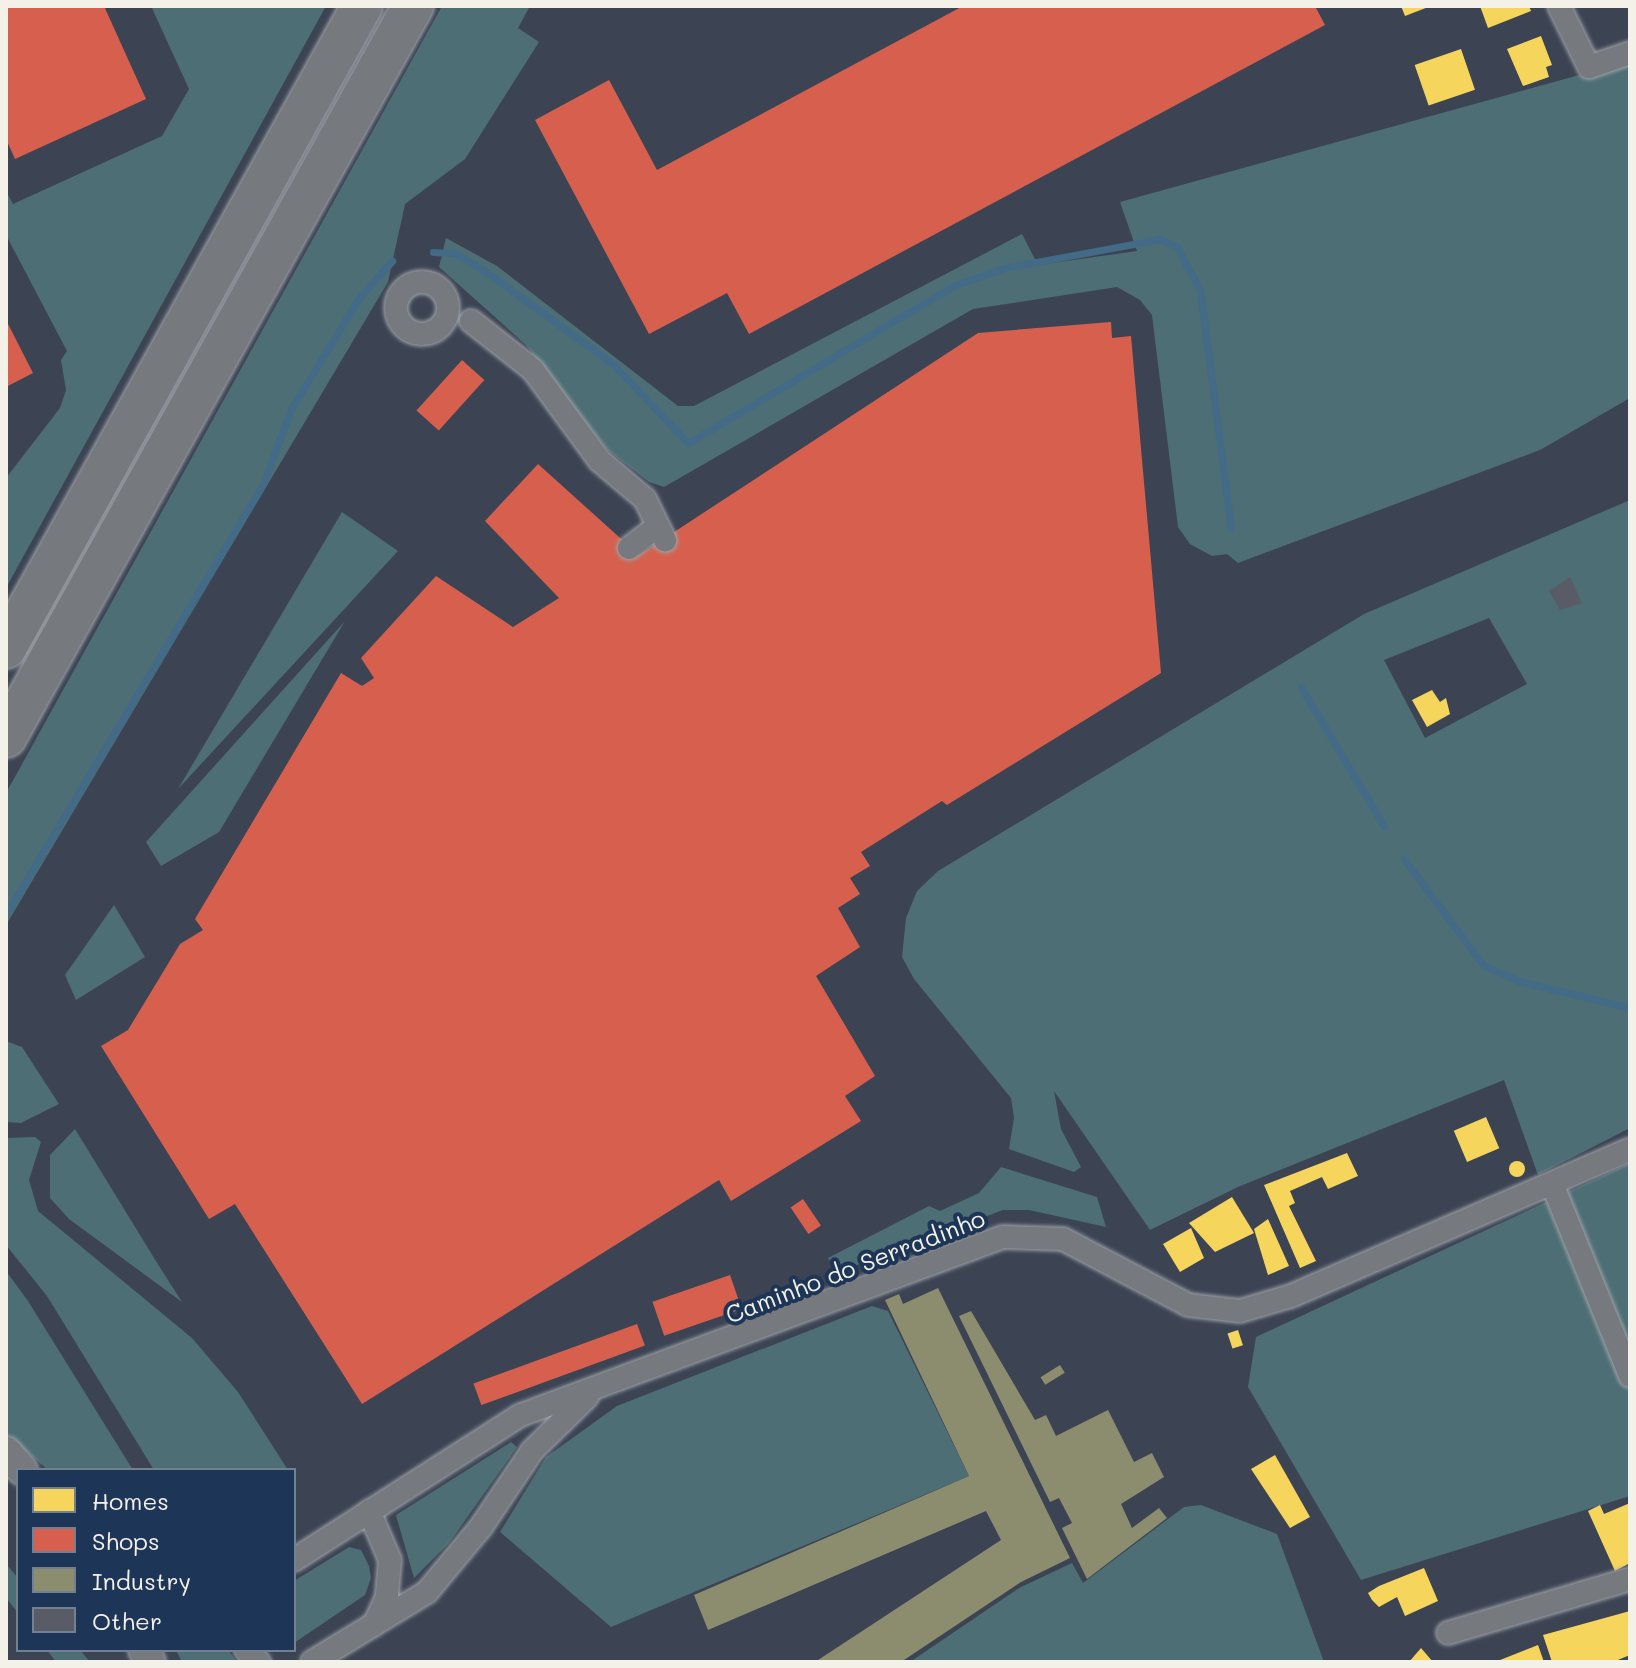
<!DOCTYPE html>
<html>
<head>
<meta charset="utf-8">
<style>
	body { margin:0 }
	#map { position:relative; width:1636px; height:1668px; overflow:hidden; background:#3c4454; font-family:Mali,sans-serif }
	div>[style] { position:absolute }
	.green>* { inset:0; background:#4c6e74 }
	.homes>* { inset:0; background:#f6d55c; transform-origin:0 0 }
	.round { border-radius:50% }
	.shops>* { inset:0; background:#d6604d; transform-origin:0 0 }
	.industry>* { inset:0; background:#8c8c6e; transform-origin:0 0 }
	.stream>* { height:7px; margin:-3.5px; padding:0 3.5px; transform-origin:3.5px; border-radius:3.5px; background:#436a86 }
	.building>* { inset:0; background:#595c67 }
	.roads { filter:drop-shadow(0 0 2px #9fa2a8) drop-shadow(0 0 2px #9fa2a8) }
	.street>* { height:22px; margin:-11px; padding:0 11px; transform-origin:11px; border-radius:11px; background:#767a7f }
	.street>.ring { margin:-11px; padding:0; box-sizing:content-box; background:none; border:22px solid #767a7f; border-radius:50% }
	.secondary>* { height:30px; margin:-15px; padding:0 15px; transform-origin:15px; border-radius:15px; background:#767a7f }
	.highway>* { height:40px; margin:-20px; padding:0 20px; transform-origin:20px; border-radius:20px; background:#767a7f }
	span { translate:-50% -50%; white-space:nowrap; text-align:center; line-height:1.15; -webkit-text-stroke:8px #1d3557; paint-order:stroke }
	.street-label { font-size:24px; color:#f4f1e8 }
	.frame { position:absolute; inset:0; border:8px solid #f4f1e8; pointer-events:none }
	.legend { position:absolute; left:16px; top:1468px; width:280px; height:184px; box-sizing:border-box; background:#1d3557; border:2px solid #738091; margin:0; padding:10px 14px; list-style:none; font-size:24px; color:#f4f1e8 }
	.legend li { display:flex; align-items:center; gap:16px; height:40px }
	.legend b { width:40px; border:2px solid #738091 }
</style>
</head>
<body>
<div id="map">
	<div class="green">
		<div style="clip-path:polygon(151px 6px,326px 6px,6px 588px,6px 478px,60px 408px,66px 390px,61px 360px,67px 351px,6px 235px,6px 191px,13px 204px,162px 136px,189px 89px)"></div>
		<div style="clip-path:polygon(442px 6px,530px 6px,518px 28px,539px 42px,465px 159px,405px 204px,388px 282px,6px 925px,6px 793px)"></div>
		<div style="clip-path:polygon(1630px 61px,1630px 398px,1540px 450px,1238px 563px,1227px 554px,1212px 556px,1190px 544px,1178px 527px,1152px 315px,1140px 300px,1117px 287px,973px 309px,664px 487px,649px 482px,606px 449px,525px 344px,439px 267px,446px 238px,497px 266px,678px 406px,694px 406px,1022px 234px,1038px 265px,1137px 251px,1120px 202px)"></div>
		<div style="clip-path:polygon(evenodd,1630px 500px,1630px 1128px,1538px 1175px,1504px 1080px,1240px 1186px,1150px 1230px,1054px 1091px,1061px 1129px,1081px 1167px,1074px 1172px,1009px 1149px,1014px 1118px,1011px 1098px,914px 979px,902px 957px,906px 918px,917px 891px,938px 871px,1364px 614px,1630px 500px,1489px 618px,1527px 684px,1425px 738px,1384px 660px,1489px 618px)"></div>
		<div style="clip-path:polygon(342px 512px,398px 551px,178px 789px)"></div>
		<div style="clip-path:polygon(345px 621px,219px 832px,161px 866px,146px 842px)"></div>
		<div style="clip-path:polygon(114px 905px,145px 957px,76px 1000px,65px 975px)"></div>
		<div style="clip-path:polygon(6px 1041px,22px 1047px,59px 1104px,21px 1123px,6px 1122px)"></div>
		<div style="clip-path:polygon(75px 1129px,159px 1266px,182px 1302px,69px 1219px,50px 1198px,50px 1155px)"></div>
		<div style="clip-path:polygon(35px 1137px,41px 1142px,29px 1180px,38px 1211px,192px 1338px,238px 1392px,288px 1470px,154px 1470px,47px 1296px,6px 1245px,6px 1138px)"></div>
		<div style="clip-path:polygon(1630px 1163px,1630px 1496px,1361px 1580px,1248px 1387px,1256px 1337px)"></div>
		<div style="clip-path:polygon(1001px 1167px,1097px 1197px,1106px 1227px,1029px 1210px,1003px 1210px,838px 1272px,828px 1258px,929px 1206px,940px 1211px,979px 1193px)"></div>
		<div style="clip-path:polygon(6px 1271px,28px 1301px,133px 1470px,48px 1470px,6px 1434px)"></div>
		<div style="clip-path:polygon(872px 1306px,888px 1311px,969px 1476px,611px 1627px,500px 1532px,546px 1457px,617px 1406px)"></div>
		<div style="clip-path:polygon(511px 1442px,517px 1447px,449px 1543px,414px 1578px,396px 1515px)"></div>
		<div style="clip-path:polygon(1201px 1505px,1277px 1534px,1324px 1662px,910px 1662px,1019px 1588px,1072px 1563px,1083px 1583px,1184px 1507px)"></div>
		<div style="clip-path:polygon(349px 1547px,361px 1550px,369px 1566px,371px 1578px,365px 1595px,294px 1643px,294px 1581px)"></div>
		<div style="clip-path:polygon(6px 1564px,18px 1578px,18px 1613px,6px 1598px)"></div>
		<div style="clip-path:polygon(47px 1650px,80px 1650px,90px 1662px,56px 1662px)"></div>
		<div style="clip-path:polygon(176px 1650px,228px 1650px,237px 1662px,182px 1662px)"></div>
	</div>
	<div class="homes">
		<div style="clip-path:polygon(1401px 6px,1431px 6px,1405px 16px)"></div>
		<div style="clip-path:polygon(1480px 6px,1529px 6px,1531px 11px,1488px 28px)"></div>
		<div style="clip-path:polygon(1541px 36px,1552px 65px,1546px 67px,1549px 77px,1523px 86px,1507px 49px)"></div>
		<div style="left:1461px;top:49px;width:43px;height:49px;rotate:71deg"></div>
		<div style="clip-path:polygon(1432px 690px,1440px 702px,1446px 698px,1450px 714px,1427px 727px,1412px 700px)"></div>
		<div style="left:1486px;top:1117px;width:34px;height:35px;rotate:67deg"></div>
		<div style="clip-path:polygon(1347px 1153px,1358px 1176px,1328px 1189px,1322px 1177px,1290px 1191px,1295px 1203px,1289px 1206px,1316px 1261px,1300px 1268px,1264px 1185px)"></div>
		<div class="round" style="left:1509px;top:1161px;width:16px;height:16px"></div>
		<div style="clip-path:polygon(1232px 1197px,1254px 1233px,1215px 1252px,1189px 1223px)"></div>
		<div style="clip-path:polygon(1268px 1219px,1289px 1266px,1268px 1275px,1254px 1229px)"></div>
		<div style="clip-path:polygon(1191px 1228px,1204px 1258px,1180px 1272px,1163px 1244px)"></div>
		<div style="left:1238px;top:1330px;width:16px;height:11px;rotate:72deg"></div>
		<div style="clip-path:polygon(1275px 1455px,1310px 1517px,1290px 1528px,1251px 1469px)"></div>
		<div style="clip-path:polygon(1630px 1503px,1630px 1563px,1615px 1571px,1588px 1511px,1600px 1505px,1604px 1514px)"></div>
		<div style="clip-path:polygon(1424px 1568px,1438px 1601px,1405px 1616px,1397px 1597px,1379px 1607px,1372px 1600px,1368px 1593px,1379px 1586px)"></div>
		<div style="clip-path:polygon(1630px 1611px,1630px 1655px,1613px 1662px,1552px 1662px,1543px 1635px)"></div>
		<div style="clip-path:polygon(1538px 1645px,1544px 1662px,1495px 1662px)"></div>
		<div style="clip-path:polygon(1421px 1648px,1433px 1662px,1409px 1662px)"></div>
	</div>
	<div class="shops">
		<div style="clip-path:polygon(6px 6px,104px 6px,146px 99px,15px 159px,6px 139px)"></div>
		<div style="clip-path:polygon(963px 6px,1315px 6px,1325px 25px,749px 334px,727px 293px,649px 334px,535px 120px,609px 80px,657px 170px)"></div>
		<div style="clip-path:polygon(6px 320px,33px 373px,6px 387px)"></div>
		<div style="clip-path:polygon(1111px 322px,1112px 338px,1131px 336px,1161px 673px,947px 805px,942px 801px,861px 852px,870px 866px,850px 878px,860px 894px,838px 908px,860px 947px,816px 976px,875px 1076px,845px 1096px,861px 1121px,731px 1201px,719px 1180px,362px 1404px,235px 1204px,209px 1219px,101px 1046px,128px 1030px,180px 944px,203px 930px,195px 919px,341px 673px,362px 686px,374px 678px,361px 658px,436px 576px,513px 627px,559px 598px,485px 521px,538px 464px,639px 555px,978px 333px)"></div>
		<div style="left:462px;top:360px;width:30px;height:68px;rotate:42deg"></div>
		<div style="left:803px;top:1199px;width:32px;height:15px;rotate:56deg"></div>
		<div style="left:730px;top:1275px;width:36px;height:82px;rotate:71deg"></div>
		<div style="left:637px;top:1324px;width:23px;height:174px;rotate:70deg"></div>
	</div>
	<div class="industry">
		<div style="clip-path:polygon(938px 1288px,1070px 1558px,1021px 1582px,901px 1662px,815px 1662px,1001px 1540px,986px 1511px,708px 1630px,694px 1595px,969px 1476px,885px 1300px,899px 1294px,903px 1304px)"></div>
		<div style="clip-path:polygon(971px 1311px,1035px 1420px,1046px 1415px,1056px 1436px,1108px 1410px,1134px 1462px,1152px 1453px,1164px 1477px,1121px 1504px,1132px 1528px,1159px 1508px,1167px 1518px,1087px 1579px,1062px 1528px,1072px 1523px,1059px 1498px,1050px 1502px,959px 1316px)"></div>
		<div style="left:1060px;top:1365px;width:9px;height:23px;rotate:58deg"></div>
	</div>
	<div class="stream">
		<div style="left:433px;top:252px;width:22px;rotate:3deg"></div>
		<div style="left:455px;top:253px;width:35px;rotate:31deg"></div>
		<div style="left:485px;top:271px;width:158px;rotate:36deg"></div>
		<div style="left:613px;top:364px;width:109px;rotate:46.5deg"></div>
		<div style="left:688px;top:443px;width:308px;rotate:-30.6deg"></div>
		<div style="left:953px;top:286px;width:54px;rotate:-19.4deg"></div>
		<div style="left:1004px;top:268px;width:159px;rotate:-10.5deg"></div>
		<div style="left:1160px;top:239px;width:19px;rotate:25deg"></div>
		<div style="left:1177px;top:247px;width:49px;rotate:61.9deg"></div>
		<div style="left:1200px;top:290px;width:240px;rotate:82.6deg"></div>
		<div style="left:1301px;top:687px;width:162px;rotate:59.2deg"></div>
		<div style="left:1404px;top:859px;width:132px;rotate:53.3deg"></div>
		<div style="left:1483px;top:965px;width:39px;rotate:24deg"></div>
		<div style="left:1519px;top:981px;width:114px;rotate:13.7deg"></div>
		<div style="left:6px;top:914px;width:501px;rotate:-59.13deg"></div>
		<div style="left:263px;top:484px;width:80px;rotate:-69.5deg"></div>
		<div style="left:291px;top:409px;width:130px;rotate:-58.5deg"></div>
		<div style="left:359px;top:298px;width:50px;rotate:-48.3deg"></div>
	</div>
	<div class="building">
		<div style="clip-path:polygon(1570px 577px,1582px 603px,1560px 610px,1549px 591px)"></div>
	</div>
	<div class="roads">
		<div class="street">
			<div style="left:1559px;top:6px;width:68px;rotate:63.8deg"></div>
			<div style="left:1589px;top:67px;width:43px;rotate:-18.9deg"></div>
			<div class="ring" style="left:396px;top:282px;width:30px;height:30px"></div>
			<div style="left:471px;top:321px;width:79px;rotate:38.3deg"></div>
			<div style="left:533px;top:370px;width:112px;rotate:53.7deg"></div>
			<div style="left:599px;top:460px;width:60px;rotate:40.3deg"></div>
			<div style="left:645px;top:499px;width:46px;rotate:64deg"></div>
			<div style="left:629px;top:548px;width:36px;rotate:-37deg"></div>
			<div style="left:1553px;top:1186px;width:205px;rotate:67.9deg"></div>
			<div style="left:369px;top:1511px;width:53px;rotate:66.8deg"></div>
			<div style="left:390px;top:1560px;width:37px;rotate:95deg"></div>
			<div style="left:387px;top:1597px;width:31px;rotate:115deg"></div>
			<div style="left:294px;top:1560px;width:269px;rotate:-32.6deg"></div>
			<div style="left:521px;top:1415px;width:514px;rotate:-20.27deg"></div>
			<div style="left:1003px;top:1237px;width:60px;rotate:1.9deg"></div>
			<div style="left:1063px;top:1239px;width:141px;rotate:27.8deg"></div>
			<div style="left:1188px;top:1305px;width:52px;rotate:6.6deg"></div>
			<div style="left:1240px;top:1311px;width:53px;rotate:-16.4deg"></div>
			<div style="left:1291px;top:1296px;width:369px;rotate:-23.4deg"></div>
			<div style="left:1448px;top:1633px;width:190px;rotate:-16.5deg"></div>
			<div style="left:246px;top:1650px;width:18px;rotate:43deg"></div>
			<div style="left:312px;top:1662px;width:135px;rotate:-31.3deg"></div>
			<div style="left:427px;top:1592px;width:85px;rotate:-50.3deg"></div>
			<div style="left:481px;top:1527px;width:92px;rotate:-56.1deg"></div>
			<div style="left:532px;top:1451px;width:77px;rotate:-44.5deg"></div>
		</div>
		<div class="secondary">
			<div style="left:6px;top:1452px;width:24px;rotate:48deg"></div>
			<div style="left:144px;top:1650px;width:13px;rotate:63deg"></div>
		</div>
		<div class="highway">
			<div style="left:6px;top:648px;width:734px;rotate:-60.99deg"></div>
			<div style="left:6px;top:737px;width:837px;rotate:-60.89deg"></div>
		</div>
	</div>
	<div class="street-label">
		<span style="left:855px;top:1266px;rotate:-21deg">Caminho do Serradinho</span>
	</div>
	<div class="frame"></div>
	<ul class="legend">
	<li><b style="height:22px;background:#f6d55c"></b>Homes</li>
	<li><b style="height:22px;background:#d6604d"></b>Shops</li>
	<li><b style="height:22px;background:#8c8c6e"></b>Industry</li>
	<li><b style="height:22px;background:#595c67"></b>Other</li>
	</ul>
</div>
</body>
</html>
